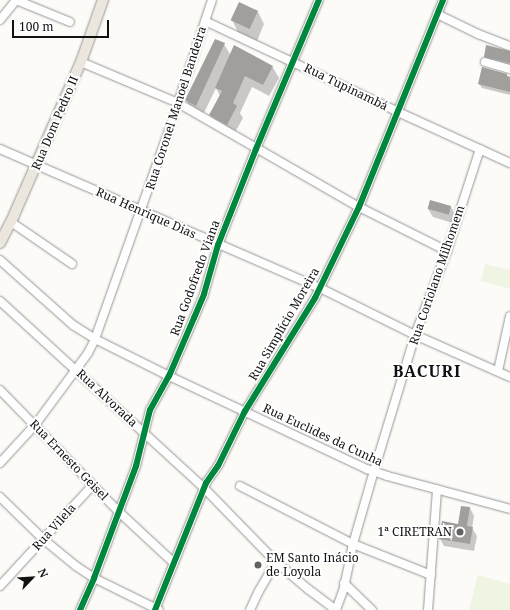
<!DOCTYPE html>
<html>
<head>
<meta charset="utf-8">
<style>
	body { margin:0 }
	#map { position:relative; width:510px; height:610px; overflow:hidden; background:#fcfbf8; font-family:"Noto Serif",serif }
	div>[style] { position:absolute }
	.pitch>* { inset:0; background:#f0f4e3 }
	.shadow>* { inset:0; background:#0003 }
	.building>* { inset:0; background:#a09f9c; transform-origin:0 0 }
	.roads { filter:drop-shadow(0 0 1px #979695) drop-shadow(0 0 1px #979695) }
	.minor>* { height:8px; margin:-4px; padding:0 4px; transform-origin:4px; border-radius:4px; background:#fffefe }
	.major>* { height:10px; margin:-5px; padding:0 5px; transform-origin:5px; border-radius:5px; background:#ebe7de }
	.cycleway>* { height:6px; margin:-3px; padding:0 3px; transform-origin:3px; border-radius:3px; background:#00873e }
	.dots>* { width:11px; height:11px; translate:-50% -50%; box-sizing:border-box; border:2px solid #fff; border-radius:50% }
	span { translate:-50% -50%; white-space:nowrap; text-align:center; line-height:1.15; -webkit-text-stroke:4px #fff; paint-order:stroke }
	.street-label { font-size:12px; color:#111 }
	.poi-label { font-size:12px; color:#111 }
	.right { translate:-100% -50%; text-align:right }
	.left { translate:0 -50%; text-align:left }
	.district-label { font-size:16px; color:#111; font-weight:700; letter-spacing:1px }
	.north { position:absolute; left:12px; top:558px; width:40px; height:40px; -webkit-text-stroke:3px #fff; paint-order:stroke; rotate:65deg; font-size:11px; font-weight:700; line-height:16px; text-align:center; color:#111 }
	.north::after { content:''; display:block; margin:auto; width:14px; height:18px; background:#111; clip-path:polygon(50% 0,100% 100%,50% 72%,0 100%) }
	.scale { position:absolute; left:12px; top:20px; width:97px; height:18px; box-sizing:border-box; border:2px solid #111; border-top:0; padding-left:5px; font-size:12px; line-height:14px; white-space:nowrap; color:#111; -webkit-text-stroke:3px #fff; paint-order:stroke }
</style>
</head>
<body>
<div id="map">
	<div class="pitch">
		<div style="clip-path:polygon(485px 264px,510px 270px,510px 289px,481px 281px)"></div>
		<div style="clip-path:polygon(478px 575px,510px 584px,510px 610px,469px 610px)"></div>
	</div>
	<div class="shadow">
		<div style="clip-path:polygon(239px 3px,258px 12px,264px 24px,257px 41px,238px 32px,232px 20px)"></div>
		<div style="clip-path:polygon(224px 44px,231px 56px,272px 66px,279px 78px,269px 96px,252px 87px,240px 113px,243px 118px,233px 136px,217px 126px,210px 115px,220px 96px,216px 88px,202px 117px,193px 112px,186px 100px)"></div>
		<div style="clip-path:polygon(510px 52px,510px 66px,487px 60px,485px 57px)"></div>
		<div style="clip-path:polygon(483px 68px,510px 77px,510px 95px,482px 88px,479px 84px)"></div>
		<div style="clip-path:polygon(451px 207px,455px 215px,453px 223px,433px 217px,428px 209px)"></div>
		<div style="clip-path:polygon(462px 507px,470px 508px,474px 516px,472px 528px,477px 536px,474px 551px,444px 546px,440px 539px,459px 525px)"></div>
	</div>
	<div class="building">
		<div style="left:239px;top:2px;width:21px;height:20px;rotate:25deg"></div>
		<div style="clip-path:polygon(215px 39px,225px 43px,196px 106px,185px 100px)"></div>
		<div style="clip-path:polygon(234px 45px,273px 66px,263px 85px,245px 76px,233px 103px,237px 106px,227px 125px,209px 115px,222px 91px,215px 88px)"></div>
		<div style="clip-path:polygon(486px 45px,510px 51px,510px 63px,484px 57px)"></div>
		<div style="clip-path:polygon(482px 67px,507px 74px,507px 76px,510px 77px,510px 92px,478px 84px)"></div>
		<div style="left:430px;top:200px;width:22px;height:9px;rotate:16deg"></div>
		<div style="clip-path:polygon(461px 506px,470px 507px,467px 526px,473px 527px,470px 544px,439px 539px,442px 521px,458px 524px)"></div>
	</div>
	<div class="roads">
		<div class="minor">
			<div style="left:16px;top:0;width:58px;rotate:22.2deg"></div>
			<div style="left:437px;top:14px;width:46px;rotate:26deg"></div>
			<div style="left:478px;top:34px;width:34px;rotate:21deg"></div>
			<div style="left:0;top:20px;width:26px;rotate:-51deg"></div>
			<div style="left:205px;top:21px;width:213px;rotate:25.2deg"></div>
			<div style="left:398px;top:112px;width:123px;rotate:24.5deg"></div>
			<div style="left:81px;top:62px;width:105px;rotate:22.9deg"></div>
			<div style="left:178px;top:103px;width:209px;rotate:29.9deg"></div>
			<div style="left:359px;top:207px;width:98px;rotate:26.6deg"></div>
			<div style="left:485px;top:62px;width:26px;rotate:16deg"></div>
			<div style="left:0;top:149px;width:349px;rotate:23.5deg"></div>
			<div style="left:320px;top:288px;width:106px;rotate:26.3deg"></div>
			<div style="left:415px;top:335px;width:104px;rotate:23.9deg"></div>
			<div style="left:11px;top:222px;width:74px;rotate:34.5deg"></div>
			<div style="left:0;top:260px;width:98px;rotate:41.7deg"></div>
			<div style="left:73px;top:325px;width:26px;rotate:32deg"></div>
			<div style="left:95px;top:339px;width:83px;rotate:26.6deg"></div>
			<div style="left:169px;top:376px;width:219px;rotate:25.2deg"></div>
			<div style="left:367px;top:469px;width:21px;rotate:19deg"></div>
			<div style="left:387px;top:476px;width:127px;rotate:15deg"></div>
			<div style="left:0;top:301px;width:277px;rotate:42.5deg"></div>
			<div style="left:204px;top:488px;width:103px;rotate:45.8deg"></div>
			<div style="left:276px;top:562px;width:42px;rotate:40.2deg"></div>
			<div style="left:308px;top:589px;width:35px;rotate:37deg"></div>
			<div style="left:498px;top:371px;width:56px;rotate:-77.7deg"></div>
			<div style="left:0;top:390px;width:169px;rotate:45.7deg"></div>
			<div style="left:118px;top:511px;width:76px;rotate:42.9deg"></div>
			<div style="left:0;top:463px;width:52px;rotate:-47.4deg"></div>
			<div style="left:35px;top:425px;width:89px;rotate:-53.6deg"></div>
			<div style="left:88px;top:353px;width:16px;rotate:-63deg"></div>
			<div style="left:95px;top:339px;width:212px;rotate:-70.5deg"></div>
			<div style="left:166px;top:139px;width:146px;rotate:-71.7deg"></div>
			<div style="left:240px;top:486px;width:127px;rotate:27.2deg"></div>
			<div style="left:353px;top:544px;width:84px;rotate:21.7deg"></div>
			<div style="left:0;top:497px;width:60px;rotate:44.3deg"></div>
			<div style="left:43px;top:539px;width:43px;rotate:39.3deg"></div>
			<div style="left:76px;top:566px;width:22px;rotate:34deg"></div>
			<div style="left:94px;top:578px;width:72px;rotate:26.2deg"></div>
			<div style="left:344px;top:583px;width:39px;rotate:44deg"></div>
			<div style="left:0;top:586px;width:137px;rotate:-47.4deg"></div>
			<div style="left:80px;top:610px;width:35px;rotate:-66deg"></div>
			<div style="left:94px;top:578px;width:120px;rotate:-69.4deg"></div>
			<div style="left:136px;top:466px;width:58px;rotate:-76deg"></div>
			<div style="left:150px;top:410px;width:39px;rotate:-61deg"></div>
			<div style="left:169px;top:376px;width:63px;rotate:-66.7deg"></div>
			<div style="left:194px;top:318px;width:26px;rotate:-67deg"></div>
			<div style="left:204px;top:294px;width:51px;rotate:-74.1deg"></div>
			<div style="left:218px;top:245px;width:103px;rotate:-68.4deg"></div>
			<div style="left:256px;top:149px;width:162px;rotate:-67.1deg"></div>
			<div style="left:155px;top:610px;width:137px;rotate:-68.1deg"></div>
			<div style="left:206px;top:483px;width:21px;rotate:-55deg"></div>
			<div style="left:218px;top:466px;width:61px;rotate:-63.9deg"></div>
			<div style="left:245px;top:411px;width:133px;rotate:-58.2deg"></div>
			<div style="left:315px;top:298px;width:101px;rotate:-64.2deg"></div>
			<div style="left:359px;top:207px;width:223px;rotate:-67.9deg"></div>
			<div style="left:250px;top:610px;width:21px;rotate:-65deg"></div>
			<div style="left:259px;top:591px;width:34px;rotate:-60deg"></div>
			<div style="left:336px;top:610px;width:23px;rotate:-70deg"></div>
			<div style="left:344px;top:588px;width:45px;rotate:-78.4deg"></div>
			<div style="left:353px;top:544px;width:76px;rotate:-74deg"></div>
			<div style="left:374px;top:471px;width:142px;rotate:-73.2deg"></div>
			<div style="left:415px;top:335px;width:90px;rotate:-69.1deg"></div>
			<div style="left:447px;top:251px;width:107px;rotate:-72.1deg"></div>
			<div style="left:428px;top:610px;width:121px;rotate:-85.7deg"></div>
		</div>
		<div class="major">
			<div style="left:0;top:243px;width:31px;rotate:-63deg"></div>
			<div style="left:14px;top:215px;width:167px;rotate:-66.4deg"></div>
			<div style="left:81px;top:62px;width:66px;rotate:-70.5deg"></div>
		</div>
	</div>
	<div class="cycleway">
		<div style="left:80px;top:610px;width:35px;rotate:-66deg"></div>
		<div style="left:94px;top:578px;width:120px;rotate:-69.4deg"></div>
		<div style="left:136px;top:466px;width:58px;rotate:-76deg"></div>
		<div style="left:150px;top:410px;width:39px;rotate:-61deg"></div>
		<div style="left:169px;top:376px;width:63px;rotate:-66.7deg"></div>
		<div style="left:194px;top:318px;width:26px;rotate:-67deg"></div>
		<div style="left:204px;top:294px;width:51px;rotate:-74.1deg"></div>
		<div style="left:218px;top:245px;width:103px;rotate:-68.4deg"></div>
		<div style="left:256px;top:149px;width:162px;rotate:-67.1deg"></div>
		<div style="left:155px;top:610px;width:137px;rotate:-68.1deg"></div>
		<div style="left:206px;top:483px;width:21px;rotate:-55deg"></div>
		<div style="left:218px;top:466px;width:61px;rotate:-63.9deg"></div>
		<div style="left:245px;top:411px;width:133px;rotate:-58.2deg"></div>
		<div style="left:315px;top:298px;width:101px;rotate:-64.2deg"></div>
		<div style="left:359px;top:207px;width:223px;rotate:-67.9deg"></div>
	</div>
	<div class="dots">
		<div style="left:460px;top:532px;background:#636362"></div>
		<div style="left:258px;top:565px;background:#636362"></div>
	</div>
	<div class="street-label">
		<span style="left:346px;top:87px;rotate:26deg">Rua Tupinambá</span>
		<span style="left:176px;top:108px;rotate:-72deg">Rua Coronel Manoel Bandeira</span>
		<span style="left:55px;top:123px;rotate:-67deg">Rua Dom Pedro II</span>
		<span style="left:146px;top:213px;rotate:24deg">Rua Henrique Dias</span>
		<span style="left:437px;top:275px;rotate:-71deg">Rua Coriolano Milhomem</span>
		<span style="left:195px;top:278px;rotate:-70deg">Rua Godofredo Viana</span>
		<span style="left:284px;top:324px;rotate:-60deg">Rua Simplício Moreira</span>
		<span style="left:107px;top:398px;rotate:43deg">Rua Alvorada</span>
		<span style="left:323px;top:435px;rotate:25deg">Rua Euclides da Cunha</span>
		<span style="left:69px;top:460px;rotate:46deg">Rua Ernesto Geisel</span>
		<span style="left:54px;top:527px;rotate:-48deg">Rua Vilela</span>
	</div>
	<div class="poi-label">
		<span class="right" style="left:452px;top:532px">1ª CIRETRAN</span>
		<span class="left" style="left:266px;top:565px">EM Santo Inácio<br>de Loyola</span>
	</div>
	<div class="district-label">
		<span style="left:427px;top:371px">BACURI</span>
	</div>
	<div class="north">N</div>
	<div class="scale">100 m</div>
</div>
</body>
</html>
